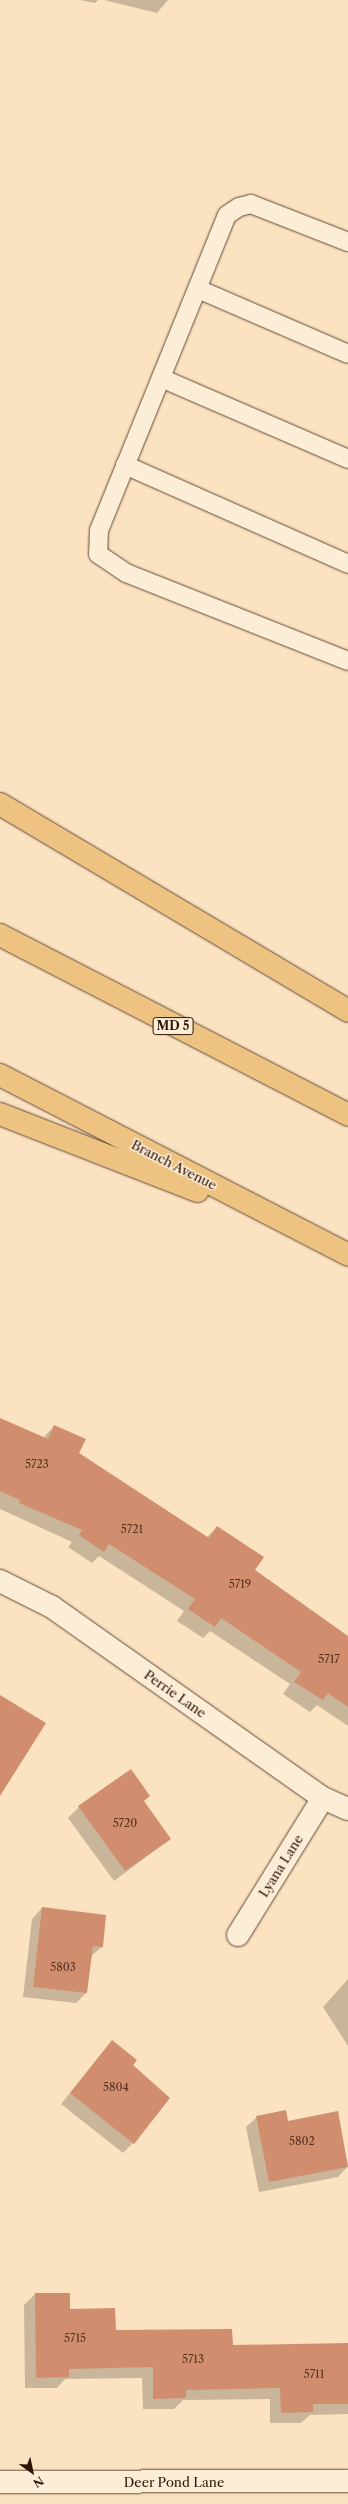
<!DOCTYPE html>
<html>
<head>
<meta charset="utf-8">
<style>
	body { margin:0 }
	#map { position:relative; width:348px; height:2504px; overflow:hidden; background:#fbe3c1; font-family:"Libre Caslon Text",serif }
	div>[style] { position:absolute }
	.shadow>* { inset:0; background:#0003 }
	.building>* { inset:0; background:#d08e6e }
	.roads { filter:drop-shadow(0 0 1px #624836) drop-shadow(0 0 1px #624836) }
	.service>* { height:18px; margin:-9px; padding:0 9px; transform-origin:9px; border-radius:9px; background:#fcedd7 }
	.minor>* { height:22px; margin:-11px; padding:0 11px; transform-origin:11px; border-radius:11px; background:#fcedd7 }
	.motorway>* { height:22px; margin:-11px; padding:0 11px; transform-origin:11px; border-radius:11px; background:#eec280 }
	span { translate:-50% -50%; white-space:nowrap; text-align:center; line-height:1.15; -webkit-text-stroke:3px #fcedd7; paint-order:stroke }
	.number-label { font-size:11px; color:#573221 }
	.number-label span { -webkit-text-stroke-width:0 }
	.shield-label span { padding:1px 3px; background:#fcedd7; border:1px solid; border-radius:3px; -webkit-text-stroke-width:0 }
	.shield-label { font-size:12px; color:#2f1407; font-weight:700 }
	.street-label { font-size:13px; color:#2f1407 }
	.north { position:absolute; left:12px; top:2452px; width:40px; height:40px; -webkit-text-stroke:3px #fcedd7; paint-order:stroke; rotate:147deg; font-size:11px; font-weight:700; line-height:16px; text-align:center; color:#2f1407 }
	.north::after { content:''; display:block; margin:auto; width:14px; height:18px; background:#2f1407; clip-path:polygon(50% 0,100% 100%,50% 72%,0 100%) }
</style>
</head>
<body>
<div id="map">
	<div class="shadow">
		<div style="clip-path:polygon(80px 0,98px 0,95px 3px)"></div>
		<div style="clip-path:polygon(104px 0,168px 0,157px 13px)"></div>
		<div style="clip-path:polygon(54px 1426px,78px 1454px,207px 1537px,217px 1527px,254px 1570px,348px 1637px,348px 1726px,317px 1705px,310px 1712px,283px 1694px,290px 1684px,210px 1631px,203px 1638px,177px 1621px,184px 1611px,99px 1556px,92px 1563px,68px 1547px,72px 1542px,0 1509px,0 1427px,43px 1438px)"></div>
		<div style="clip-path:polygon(143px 1802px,170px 1839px,114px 1881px,68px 1818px,79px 1807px)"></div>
		<div style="clip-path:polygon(42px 1908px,102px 1947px,90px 1957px,86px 1993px,76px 2003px,23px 1997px,32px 1919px)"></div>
		<div style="clip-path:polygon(348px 1979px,348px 2046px,323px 2007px)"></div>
		<div style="clip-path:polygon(112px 2042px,132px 2065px,133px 2143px,123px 2153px,61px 2104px)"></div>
		<div style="clip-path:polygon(337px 2112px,348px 2166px,338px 2177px,259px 2192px,246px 2127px,257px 2117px,288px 2122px)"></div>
		<div style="clip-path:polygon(35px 2294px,115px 2331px,232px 2346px,348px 2344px,348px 2414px,310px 2415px,301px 2423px,270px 2423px,270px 2399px,183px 2400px,174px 2409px,143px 2409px,142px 2378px,65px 2379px,57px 2388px,25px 2388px,24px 2305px)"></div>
	</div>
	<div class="building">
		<div style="clip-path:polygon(0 1418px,48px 1439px,54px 1425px,86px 1439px,79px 1453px,209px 1538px,217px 1526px,264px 1557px,255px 1570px,348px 1636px,348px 1707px,328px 1693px,323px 1700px,294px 1682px,301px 1672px,221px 1618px,215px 1627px,188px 1609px,195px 1599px,109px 1544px,104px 1552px,79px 1535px,82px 1530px,19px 1503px,20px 1500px,0 1491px)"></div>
		<div style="clip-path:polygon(0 1695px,46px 1723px,0 1796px)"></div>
		<div style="clip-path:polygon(131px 1769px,150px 1796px,144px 1801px,171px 1839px,125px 1871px,78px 1806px)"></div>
		<div style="clip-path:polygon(42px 1907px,106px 1915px,103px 1947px,93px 1946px,87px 1993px,33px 1987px)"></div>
		<div style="clip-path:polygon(112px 2040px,137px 2060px,133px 2065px,170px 2098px,134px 2144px,70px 2093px)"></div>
		<div style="clip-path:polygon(286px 2110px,288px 2121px,338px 2111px,348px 2167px,269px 2182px,256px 2116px)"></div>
		<div style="clip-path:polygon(35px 2293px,70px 2293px,70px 2309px,115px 2308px,116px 2330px,232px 2329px,233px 2345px,348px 2343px,348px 2404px,313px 2404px,313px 2412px,281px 2413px,280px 2388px,186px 2390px,186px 2398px,153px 2399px,153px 2367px,69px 2369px,69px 2377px,36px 2378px)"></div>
	</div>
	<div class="roads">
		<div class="service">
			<div style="left:348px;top:242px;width:104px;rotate:-158.6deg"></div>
			<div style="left:251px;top:204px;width:12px;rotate:166deg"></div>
			<div style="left:239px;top:207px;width:14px;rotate:146deg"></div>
			<div style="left:227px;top:215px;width:340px;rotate:112.1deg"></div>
			<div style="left:99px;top:530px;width:24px;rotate:92deg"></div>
			<div style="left:98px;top:554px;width:34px;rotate:34deg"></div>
			<div style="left:126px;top:573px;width:239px;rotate:21.6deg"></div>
			<div style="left:198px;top:289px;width:163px;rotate:23.4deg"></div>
			<div style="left:161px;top:378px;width:204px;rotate:23.4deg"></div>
			<div style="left:125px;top:465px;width:244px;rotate:23.9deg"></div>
		</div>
		<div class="minor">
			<div style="left:0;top:1581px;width:58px;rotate:26.6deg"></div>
			<div style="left:52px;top:1607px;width:332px;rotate:35.2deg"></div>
			<div style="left:323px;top:1798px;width:27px;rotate:24deg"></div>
			<div style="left:238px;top:1935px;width:161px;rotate:-58.2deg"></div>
			<div style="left:0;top:2482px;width:348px;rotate:-0.2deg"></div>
		</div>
		<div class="motorway">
			<div style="left:0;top:804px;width:405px;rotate:30.7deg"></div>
			<div style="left:0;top:935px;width:392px;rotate:27.3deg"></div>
			<div style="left:0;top:1075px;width:392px;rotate:27.3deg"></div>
			<div style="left:0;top:1114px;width:212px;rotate:21.3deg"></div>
		</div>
	</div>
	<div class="number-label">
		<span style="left:37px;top:1464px">5723</span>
		<span style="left:132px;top:1529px">5721</span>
		<span style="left:240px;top:1584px">5719</span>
		<span style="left:329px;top:1659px">5717</span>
		<span style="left:125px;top:1823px">5720</span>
		<span style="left:63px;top:1967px">5803</span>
		<span style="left:116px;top:2087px">5804</span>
		<span style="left:302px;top:2141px">5802</span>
		<span style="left:75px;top:2338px">5715</span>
		<span style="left:193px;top:2359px">5713</span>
		<span style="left:314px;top:2374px">5711</span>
	</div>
	<div class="shield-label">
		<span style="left:173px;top:1026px">MD 5</span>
	</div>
	<div class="street-label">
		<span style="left:174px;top:1165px;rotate:27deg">Branch Avenue</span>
		<span style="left:175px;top:1694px;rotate:35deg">Perrie Lane</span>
		<span style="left:281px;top:1866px;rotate:-58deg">Lyana Lane</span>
		<span style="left:174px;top:2482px">Deer Pond Lane</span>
	</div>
	<div class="north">N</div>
</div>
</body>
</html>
